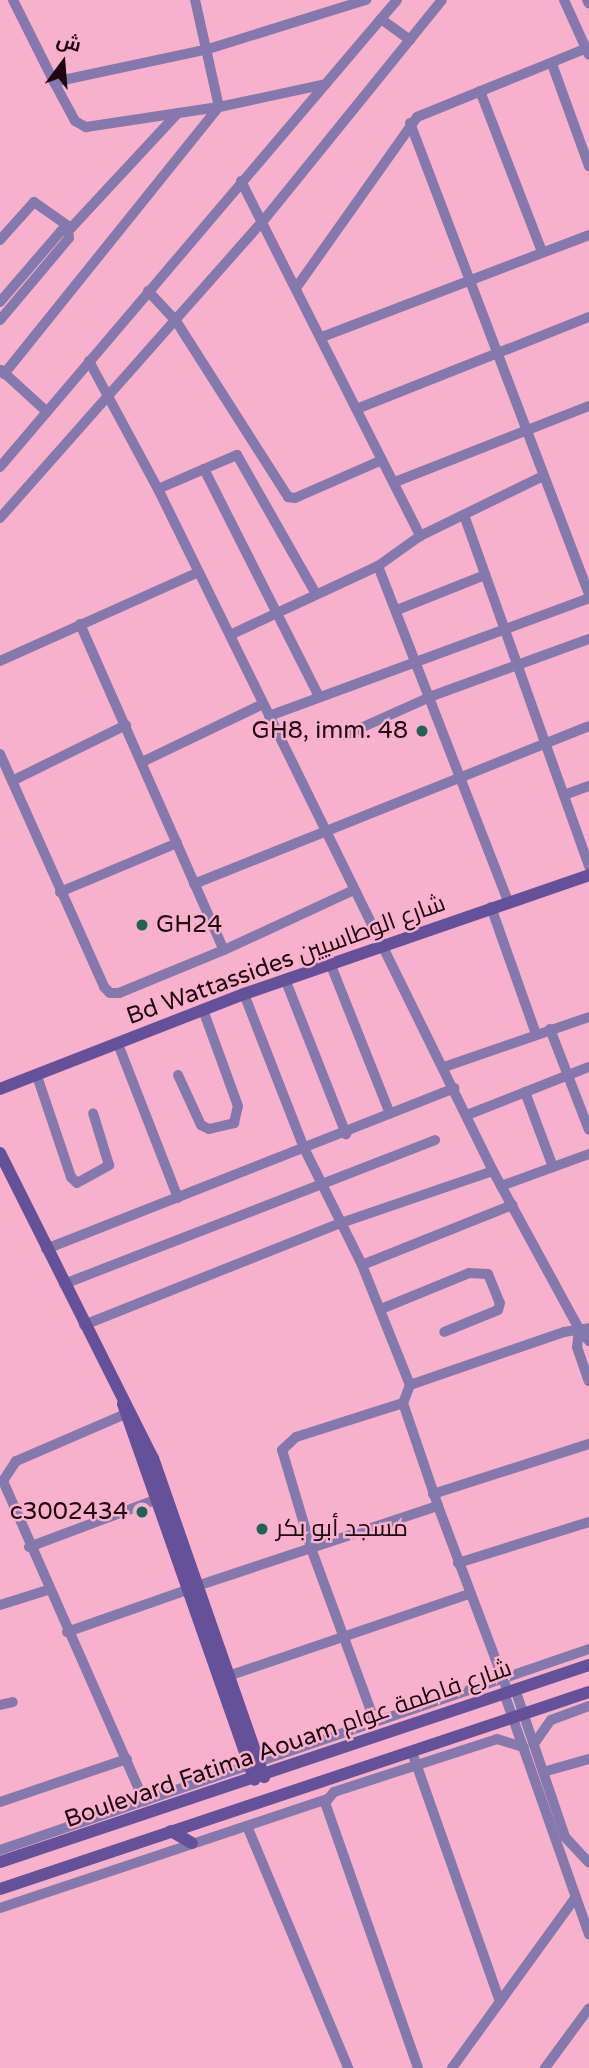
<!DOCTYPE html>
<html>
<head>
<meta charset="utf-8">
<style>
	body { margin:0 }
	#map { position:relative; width:589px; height:2068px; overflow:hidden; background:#f7b1cc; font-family:"Varela Round",Cairo,sans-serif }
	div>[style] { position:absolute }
	.street>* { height:10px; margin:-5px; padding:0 5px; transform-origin:5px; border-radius:5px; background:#8478ac }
	.secondary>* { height:12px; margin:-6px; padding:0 6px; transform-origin:6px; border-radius:6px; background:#65509a }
	.dots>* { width:19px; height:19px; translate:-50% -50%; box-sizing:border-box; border:4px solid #f7b1cc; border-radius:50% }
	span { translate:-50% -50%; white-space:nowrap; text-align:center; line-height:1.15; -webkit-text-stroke:5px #f7b1cc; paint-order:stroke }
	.poi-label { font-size:24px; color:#1e0711 }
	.right { translate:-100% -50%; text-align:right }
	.left { translate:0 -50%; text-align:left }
	.street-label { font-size:24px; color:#1e0711 }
	.north { position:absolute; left:28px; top:28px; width:70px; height:70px; -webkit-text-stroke:5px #f7b1cc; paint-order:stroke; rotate:16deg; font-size:19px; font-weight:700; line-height:28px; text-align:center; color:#1e0711 }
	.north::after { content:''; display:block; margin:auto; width:24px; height:32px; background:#1e0711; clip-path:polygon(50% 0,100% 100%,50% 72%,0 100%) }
</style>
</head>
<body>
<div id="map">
	<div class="street">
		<div style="left:13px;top:0;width:92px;rotate:63.4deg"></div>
		<div style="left:54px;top:82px;width:154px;rotate:-12deg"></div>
		<div style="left:205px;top:50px;width:169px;rotate:-17.3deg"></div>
		<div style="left:564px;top:0;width:60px;rotate:65.6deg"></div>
		<div style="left:587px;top:0;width:4px;rotate:63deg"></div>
		<div style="left:381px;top:19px;width:36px;rotate:36deg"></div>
		<div style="left:552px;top:64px;width:109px;rotate:70.1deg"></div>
		<div style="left:54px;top:82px;width:44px;rotate:61.7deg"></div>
		<div style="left:75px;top:121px;width:13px;rotate:29deg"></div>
		<div style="left:86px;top:127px;width:134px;rotate:-8.6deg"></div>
		<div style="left:219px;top:107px;width:109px;rotate:-12.1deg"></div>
		<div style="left:480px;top:91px;width:173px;rotate:68.9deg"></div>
		<div style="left:410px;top:123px;width:504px;rotate:69.19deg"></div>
		<div style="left:241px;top:181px;width:398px;rotate:63.2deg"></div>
		<div style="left:0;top:240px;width:51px;rotate:-48.2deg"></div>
		<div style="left:34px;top:202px;width:45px;rotate:35.1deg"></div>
		<div style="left:296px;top:288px;width:209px;rotate:-54.7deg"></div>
		<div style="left:417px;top:117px;width:186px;rotate:-22.1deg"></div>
		<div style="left:148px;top:291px;width:41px;rotate:47deg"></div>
		<div style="left:176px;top:321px;width:209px;rotate:57.5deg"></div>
		<div style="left:288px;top:497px;width:7px;rotate:8deg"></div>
		<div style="left:295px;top:498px;width:95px;rotate:-23.6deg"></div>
		<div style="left:0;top:302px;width:94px;rotate:-49.3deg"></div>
		<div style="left:61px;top:231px;width:10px;rotate:-17deg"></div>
		<div style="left:71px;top:228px;width:157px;rotate:-47.1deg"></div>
		<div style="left:0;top:320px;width:107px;rotate:-49.9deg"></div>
		<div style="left:69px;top:238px;width:7px;rotate:-98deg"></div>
		<div style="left:322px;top:337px;width:286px;rotate:-20.9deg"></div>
		<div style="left:89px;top:361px;width:145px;rotate:61.7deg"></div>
		<div style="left:158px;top:489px;width:760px;rotate:63.84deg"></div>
		<div style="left:493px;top:1171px;width:180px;rotate:61.4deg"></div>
		<div style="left:579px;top:1329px;width:16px;rotate:50deg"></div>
		<div style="left:1px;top:370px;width:62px;rotate:42.4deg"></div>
		<div style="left:4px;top:374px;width:343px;rotate:-51.2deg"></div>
		<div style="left:219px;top:107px;width:110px;rotate:-102.6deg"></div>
		<div style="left:359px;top:408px;width:247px;rotate:-21.6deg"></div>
		<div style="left:0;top:467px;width:613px;rotate:-49.63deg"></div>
		<div style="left:204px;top:469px;width:36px;rotate:-23deg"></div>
		<div style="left:237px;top:455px;width:160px;rotate:60.4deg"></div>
		<div style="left:395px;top:482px;width:208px;rotate:-21.4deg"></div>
		<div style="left:158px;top:489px;width:50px;rotate:-23.5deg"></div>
		<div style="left:204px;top:469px;width:255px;rotate:63.2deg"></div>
		<div style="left:464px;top:515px;width:373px;rotate:70.4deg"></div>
		<div style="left:0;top:518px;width:397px;rotate:-48.5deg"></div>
		<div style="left:263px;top:221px;width:284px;rotate:-51deg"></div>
		<div style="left:378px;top:566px;width:359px;rotate:68.8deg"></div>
		<div style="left:397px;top:610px;width:95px;rotate:-21.7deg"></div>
		<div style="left:80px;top:624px;width:356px;rotate:66.2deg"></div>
		<div style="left:230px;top:635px;width:163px;rotate:-25deg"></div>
		<div style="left:378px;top:566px;width:52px;rotate:-35.5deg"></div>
		<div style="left:420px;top:536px;width:137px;rotate:-26deg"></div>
		<div style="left:0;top:661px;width:216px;rotate:-24.1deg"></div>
		<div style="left:269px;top:716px;width:341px;rotate:-20.2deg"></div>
		<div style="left:345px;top:735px;width:95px;rotate:-24.1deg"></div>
		<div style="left:432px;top:696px;width:167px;rotate:-20deg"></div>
		<div style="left:0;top:754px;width:255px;rotate:65.9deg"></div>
		<div style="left:104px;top:987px;width:8px;rotate:45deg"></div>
		<div style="left:110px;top:993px;width:9px"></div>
		<div style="left:119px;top:993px;width:113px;rotate:-22.3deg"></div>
		<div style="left:224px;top:950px;width:143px;rotate:-24.8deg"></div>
		<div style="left:142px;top:762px;width:134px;rotate:-25.6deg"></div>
		<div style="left:12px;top:781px;width:127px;rotate:-26.2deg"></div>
		<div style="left:564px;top:795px;width:27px;rotate:-20deg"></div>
		<div style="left:194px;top:884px;width:425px;rotate:-21.8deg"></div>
		<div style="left:60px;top:892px;width:127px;rotate:-22.7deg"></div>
		<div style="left:491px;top:907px;width:135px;rotate:70.5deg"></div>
		<div style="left:330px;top:963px;width:162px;rotate:68.3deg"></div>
		<div style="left:285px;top:979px;width:167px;rotate:68.5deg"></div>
		<div style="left:244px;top:994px;width:165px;rotate:68.7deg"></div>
		<div style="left:304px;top:1148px;width:131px;rotate:63.6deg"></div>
		<div style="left:362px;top:1265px;width:129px;rotate:68.2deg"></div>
		<div style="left:410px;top:1385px;width:19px;rotate:111deg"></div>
		<div style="left:403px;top:1403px;width:109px;rotate:71.2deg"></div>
		<div style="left:550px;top:1029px;width:108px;rotate:68.9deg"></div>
		<div style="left:118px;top:1044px;width:165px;rotate:68.7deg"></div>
		<div style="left:444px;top:1067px;width:153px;rotate:-19deg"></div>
		<div style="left:178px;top:1075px;width:55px;rotate:65.3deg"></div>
		<div style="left:201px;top:1125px;width:9px;rotate:27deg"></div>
		<div style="left:209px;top:1129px;width:26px;rotate:-13deg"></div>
		<div style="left:234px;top:1123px;width:17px;rotate:-77deg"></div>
		<div style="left:238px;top:1106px;width:102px;rotate:-110deg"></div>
		<div style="left:37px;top:1076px;width:107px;rotate:71.4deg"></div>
		<div style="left:71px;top:1177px;width:8px;rotate:45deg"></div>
		<div style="left:77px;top:1183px;width:37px;rotate:-29deg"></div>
		<div style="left:109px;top:1165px;width:54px;rotate:-107.1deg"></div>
		<div style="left:525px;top:1092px;width:80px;rotate:69.5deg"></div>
		<div style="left:467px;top:1115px;width:131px;rotate:-21.5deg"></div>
		<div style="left:501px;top:1186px;width:94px;rotate:-20deg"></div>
		<div style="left:46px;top:1249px;width:439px;rotate:-21.5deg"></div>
		<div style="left:362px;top:1265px;width:162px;rotate:-21.8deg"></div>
		<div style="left:64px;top:1284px;width:398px;rotate:-21.2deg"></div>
		<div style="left:381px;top:1309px;width:95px;rotate:-22.2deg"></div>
		<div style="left:469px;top:1273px;width:19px;rotate:3deg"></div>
		<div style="left:488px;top:1274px;width:31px;rotate:68deg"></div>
		<div style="left:500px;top:1303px;width:7px;rotate:106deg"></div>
		<div style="left:498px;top:1310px;width:58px;rotate:157.8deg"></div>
		<div style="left:84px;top:1325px;width:273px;rotate:-21.7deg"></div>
		<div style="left:338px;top:1224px;width:164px;rotate:-18.9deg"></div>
		<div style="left:579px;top:1329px;width:18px;rotate:96deg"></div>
		<div style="left:577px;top:1347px;width:36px;rotate:71deg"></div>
		<div style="left:410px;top:1385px;width:163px;rotate:-19deg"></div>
		<div style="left:564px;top:1332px;width:25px;rotate:-9deg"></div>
		<div style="left:130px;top:1412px;width:124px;rotate:156.7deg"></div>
		<div style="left:16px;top:1461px;width:24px;rotate:123deg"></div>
		<div style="left:3px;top:1481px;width:350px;rotate:66.2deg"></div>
		<div style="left:433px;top:1494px;width:164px;rotate:-17.8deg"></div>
		<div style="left:29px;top:1547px;width:134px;rotate:-20.5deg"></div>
		<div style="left:458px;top:1563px;width:137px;rotate:-17.4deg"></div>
		<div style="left:197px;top:1586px;width:254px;rotate:-18.4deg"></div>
		<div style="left:438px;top:1506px;width:199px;rotate:69.4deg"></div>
		<div style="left:0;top:1605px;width:50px;rotate:-17.4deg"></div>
		<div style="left:67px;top:1632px;width:127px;rotate:-19.3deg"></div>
		<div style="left:231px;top:1675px;width:251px;rotate:-18.8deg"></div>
		<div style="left:515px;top:1689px;width:156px;rotate:71.3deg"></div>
		<div style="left:565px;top:1837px;width:35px;rotate:47deg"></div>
		<div style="left:504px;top:1693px;width:256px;rotate:70.6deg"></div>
		<div style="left:0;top:1705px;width:13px;rotate:-13deg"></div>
		<div style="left:375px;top:1722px;width:182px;rotate:-110.2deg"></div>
		<div style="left:312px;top:1551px;width:105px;rotate:-106.5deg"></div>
		<div style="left:282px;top:1450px;width:19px;rotate:-43deg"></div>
		<div style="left:296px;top:1437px;width:112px;rotate:-17.6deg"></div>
		<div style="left:534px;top:1744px;width:29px;rotate:-55deg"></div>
		<div style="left:551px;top:1720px;width:40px;rotate:-20.2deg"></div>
		<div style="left:412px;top:1752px;width:265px;rotate:70.6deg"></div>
		<div style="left:543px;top:1772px;width:48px;rotate:-15.8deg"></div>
		<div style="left:0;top:1802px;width:134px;rotate:-18.7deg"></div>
		<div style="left:247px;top:1826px;width:262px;rotate:67.3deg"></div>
		<div style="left:0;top:1850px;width:622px;rotate:-18.84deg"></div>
		<div style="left:0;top:1908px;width:345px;rotate:-18.4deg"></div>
		<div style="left:418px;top:2068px;width:281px;rotate:-109.3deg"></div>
		<div style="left:325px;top:1803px;width:14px;rotate:-51deg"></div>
		<div style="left:334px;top:1792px;width:171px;rotate:-18deg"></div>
		<div style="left:497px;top:1739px;width:28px;rotate:17deg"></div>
		<div style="left:452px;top:2068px;width:211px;rotate:-54.1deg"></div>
		<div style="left:545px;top:2068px;width:74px;rotate:-53.7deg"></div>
	</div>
	<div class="secondary">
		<div style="left:0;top:1089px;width:262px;rotate:-21.3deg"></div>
		<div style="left:244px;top:994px;width:365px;rotate:-19deg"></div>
		<div style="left:0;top:1153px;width:341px;rotate:63.4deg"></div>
		<div style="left:153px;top:1458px;width:338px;rotate:70.8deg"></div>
		<div style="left:123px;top:1404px;width:398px;rotate:70.7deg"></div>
		<div style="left:171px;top:1831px;width:24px;rotate:30deg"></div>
		<div style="left:0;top:1862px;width:621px;rotate:-18.49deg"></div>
		<div style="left:0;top:1889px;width:621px;rotate:-18.49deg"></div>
	</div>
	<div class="dots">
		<div style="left:422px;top:731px;background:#206354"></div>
		<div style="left:142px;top:925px;background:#206354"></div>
		<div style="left:142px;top:1512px;background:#206354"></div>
		<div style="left:262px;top:1529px;background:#206354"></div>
	</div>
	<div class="poi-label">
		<span class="right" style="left:408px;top:731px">GH8, imm. 48</span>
		<span class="left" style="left:156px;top:925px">GH24</span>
		<span class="right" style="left:128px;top:1512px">c3002434</span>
		<span class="left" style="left:276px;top:1529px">مسجد أبو بكر</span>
	</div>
	<div class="street-label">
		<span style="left:286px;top:960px;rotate:-20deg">Bd Wattassides شارع الوطاسيين</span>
		<span style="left:288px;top:1744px;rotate:-19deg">Boulevard Fatima Aouam شارع فاطمة عوام</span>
	</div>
	<div class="north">ش</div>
</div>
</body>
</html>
